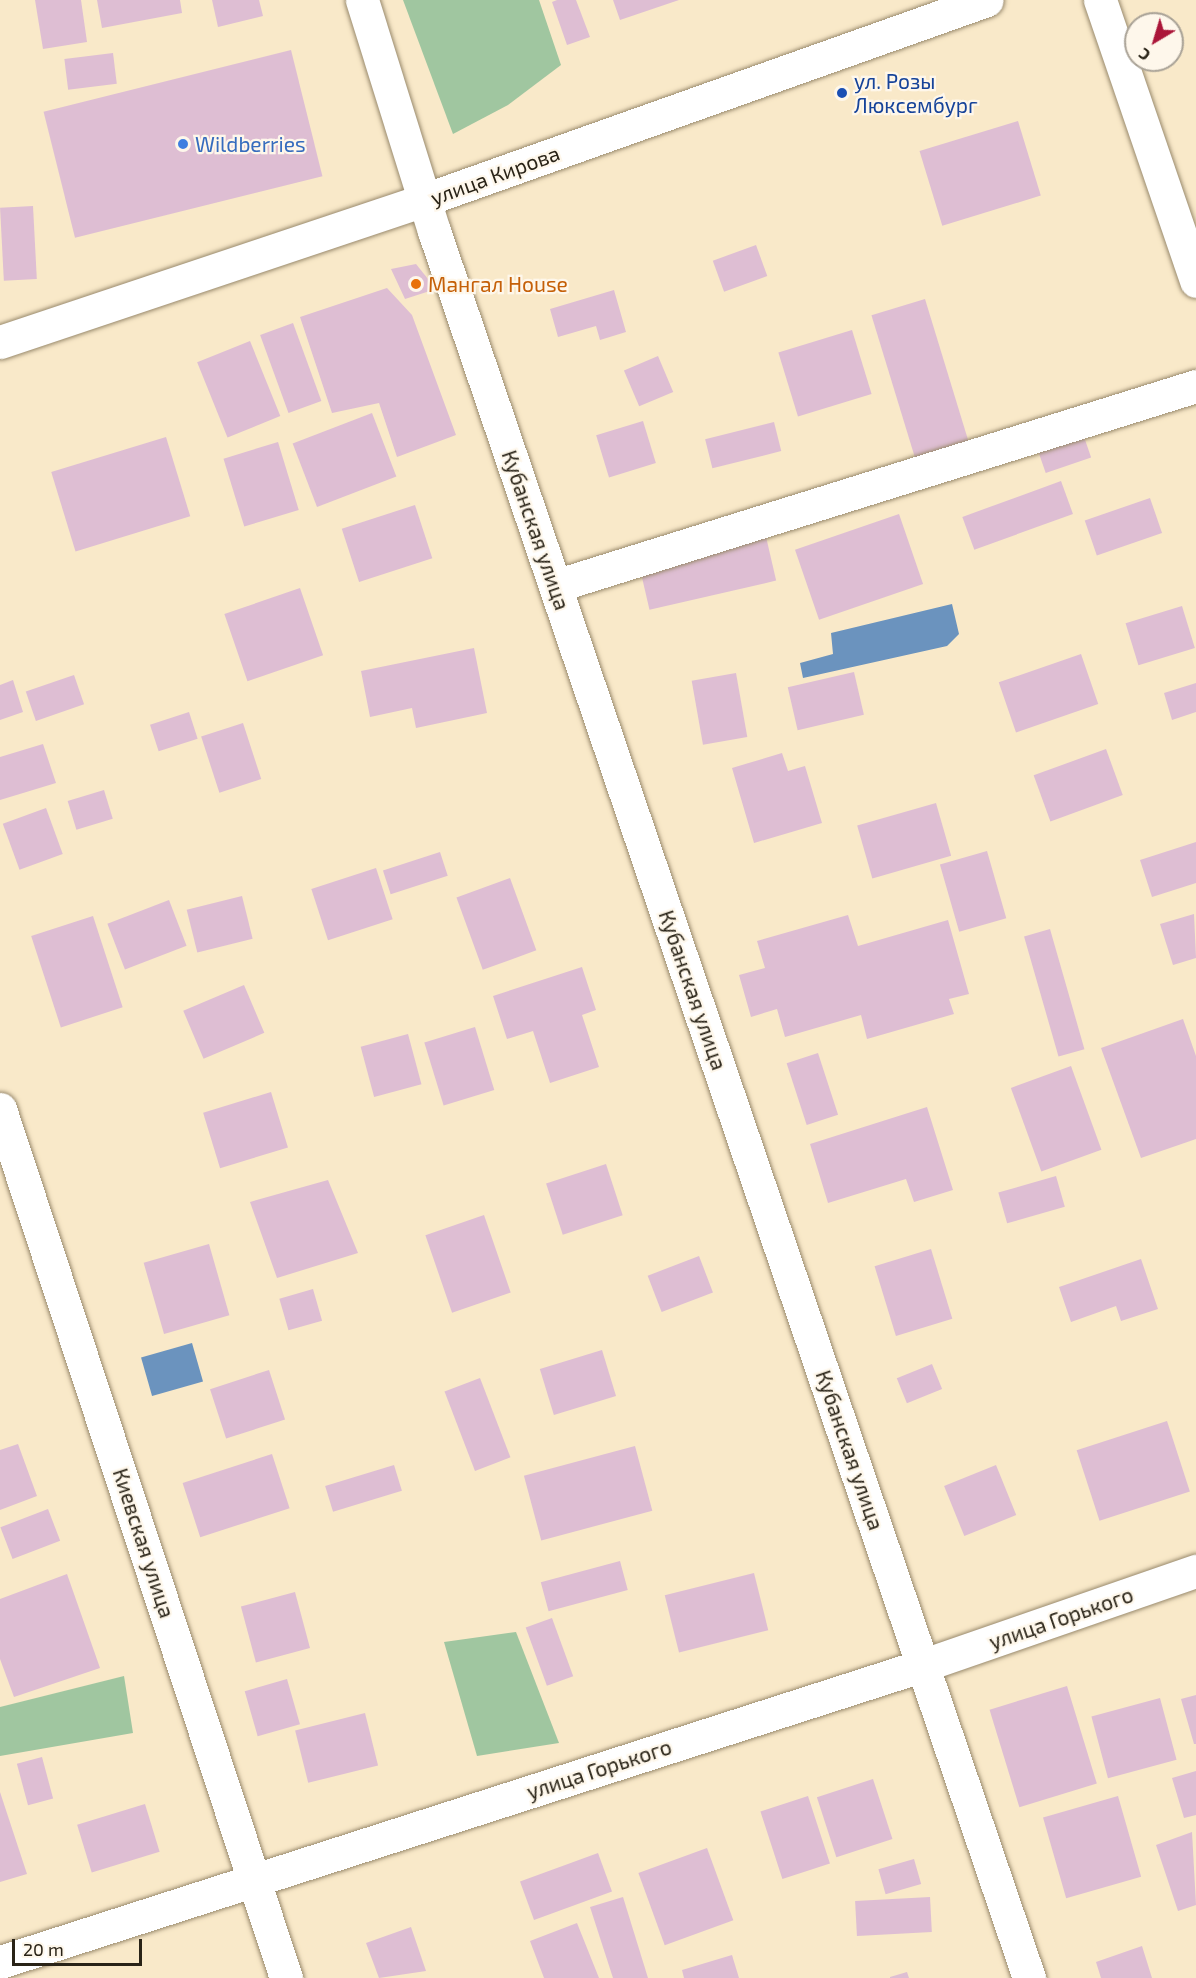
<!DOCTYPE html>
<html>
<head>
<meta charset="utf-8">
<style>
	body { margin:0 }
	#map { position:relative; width:1196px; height:1978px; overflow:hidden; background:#f9e9c9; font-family:"Exo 2",sans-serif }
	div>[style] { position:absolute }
	.green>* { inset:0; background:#a0c6a0 }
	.water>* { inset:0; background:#6b93be; transform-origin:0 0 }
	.building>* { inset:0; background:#debed3; transform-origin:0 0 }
	.roads { filter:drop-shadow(0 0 2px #998a6d) drop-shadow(0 0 2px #998a6d) }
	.minor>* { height:33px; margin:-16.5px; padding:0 16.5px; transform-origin:16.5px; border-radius:16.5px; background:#fff }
	.secondary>* { height:33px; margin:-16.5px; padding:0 16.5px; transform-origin:16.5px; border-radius:16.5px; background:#fff }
	.dots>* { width:16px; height:16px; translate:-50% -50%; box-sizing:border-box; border:3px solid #fef7eb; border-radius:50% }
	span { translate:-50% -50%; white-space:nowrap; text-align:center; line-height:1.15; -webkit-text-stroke:4.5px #fef7eb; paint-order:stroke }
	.transit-label { font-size:21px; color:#164399 }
	.left { translate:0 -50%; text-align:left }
	.shop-label { font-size:21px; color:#366cbe }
	.street-label { font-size:21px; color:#292317 }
	.food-label { font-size:21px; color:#c56008 }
	.north { position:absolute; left:1124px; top:12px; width:60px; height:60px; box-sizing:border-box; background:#fef7eb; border:2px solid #a9a296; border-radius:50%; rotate:218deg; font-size:16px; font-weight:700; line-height:24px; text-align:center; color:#292317 }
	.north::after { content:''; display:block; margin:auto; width:21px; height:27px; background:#ab1639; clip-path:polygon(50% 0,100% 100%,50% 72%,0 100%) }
	.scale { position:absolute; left:12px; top:1939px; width:130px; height:27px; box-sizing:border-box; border:3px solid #292317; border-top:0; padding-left:8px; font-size:18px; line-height:21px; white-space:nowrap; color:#292317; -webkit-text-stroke:4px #fef7eb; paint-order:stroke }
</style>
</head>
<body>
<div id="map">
	<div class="green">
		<div style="clip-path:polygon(403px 0,539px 0,561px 65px,508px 105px,453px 134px)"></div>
		<div style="clip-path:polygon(516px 1632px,559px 1743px,477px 1756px,444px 1642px)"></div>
		<div style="clip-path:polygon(124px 1676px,133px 1733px,0 1756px,0 1707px)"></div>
	</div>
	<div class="water">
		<div style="clip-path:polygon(952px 604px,959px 634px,947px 646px,803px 678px,800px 663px,833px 654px,831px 633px)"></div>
		<div style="left:192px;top:1343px;width:40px;height:53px;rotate:74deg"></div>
	</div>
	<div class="building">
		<div style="clip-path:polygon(35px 0,81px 0,87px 42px,43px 49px)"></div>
		<div style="clip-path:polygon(97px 0,180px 0,182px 13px,102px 28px)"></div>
		<div style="clip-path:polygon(212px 0,259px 0,263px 16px,218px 27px)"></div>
		<div style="clip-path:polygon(557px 0,576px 0,590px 37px,567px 45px,552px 2px)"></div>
		<div style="clip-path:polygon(613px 0,679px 0,620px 20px)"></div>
		<div style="left:291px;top:50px;width:130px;height:255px;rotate:76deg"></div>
		<div style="left:113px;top:53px;width:31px;height:49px;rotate:83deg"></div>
		<div style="left:1018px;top:121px;width:78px;height:103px;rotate:73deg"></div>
		<div style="left:33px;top:206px;width:73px;height:33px;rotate:87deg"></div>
		<div style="left:756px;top:245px;width:33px;height:46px;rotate:70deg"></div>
		<div style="clip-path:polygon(416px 264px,436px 289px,405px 299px,391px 269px)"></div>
		<div style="clip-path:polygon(387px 288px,412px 315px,456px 435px,397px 457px,379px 403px,332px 413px,300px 317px)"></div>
		<div style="clip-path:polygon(614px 290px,626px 332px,600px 340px,596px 326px,558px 337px,550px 309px)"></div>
		<div style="left:925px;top:299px;width:150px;height:56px;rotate:73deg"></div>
		<div style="left:293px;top:323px;width:83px;height:35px;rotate:70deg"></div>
		<div style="left:852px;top:330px;width:67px;height:77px;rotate:73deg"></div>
		<div style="left:250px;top:341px;width:81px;height:57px;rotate:68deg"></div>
		<div style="left:658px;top:356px;width:39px;height:37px;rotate:67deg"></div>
		<div style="left:372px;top:413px;width:68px;height:85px;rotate:69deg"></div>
		<div style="left:643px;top:421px;width:44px;height:49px;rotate:73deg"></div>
		<div style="left:774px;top:422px;width:30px;height:71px;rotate:76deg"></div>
		<div style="left:1082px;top:431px;width:28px;height:48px;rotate:71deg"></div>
		<div style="left:166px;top:437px;width:83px;height:120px;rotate:73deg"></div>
		<div style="left:278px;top:442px;width:71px;height:57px;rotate:73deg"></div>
		<div style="left:1061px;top:481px;width:35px;height:105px;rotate:70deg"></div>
		<div style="left:1150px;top:498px;width:37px;height:69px;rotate:71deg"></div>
		<div style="left:415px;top:505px;width:56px;height:77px;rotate:72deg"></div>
		<div style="left:899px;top:514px;width:74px;height:110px;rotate:71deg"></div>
		<div style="left:764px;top:528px;width:54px;height:130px;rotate:77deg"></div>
		<div style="left:300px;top:588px;width:71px;height:80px;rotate:71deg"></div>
		<div style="left:1182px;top:606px;width:44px;height:59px;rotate:73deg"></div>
		<div style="clip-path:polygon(474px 648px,487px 713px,416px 728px,412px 708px,370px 717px,361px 671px)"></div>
		<div style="left:1081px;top:654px;width:53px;height:87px;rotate:71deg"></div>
		<div style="left:854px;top:672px;width:44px;height:68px;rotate:77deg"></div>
		<div style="left:736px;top:673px;width:65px;height:45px;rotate:80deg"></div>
		<div style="left:74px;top:675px;width:31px;height:51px;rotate:71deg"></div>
		<div style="clip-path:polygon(13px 680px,23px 712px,0 720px,0 685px)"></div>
		<div style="clip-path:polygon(1196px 683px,1196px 712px,1172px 720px,1164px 693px)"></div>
		<div style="left:189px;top:712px;width:28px;height:41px;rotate:72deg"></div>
		<div style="left:243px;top:723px;width:59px;height:44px;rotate:72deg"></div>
		<div style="clip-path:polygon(43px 744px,56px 783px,0 800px,0 757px)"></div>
		<div style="left:1106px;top:749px;width:49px;height:77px;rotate:70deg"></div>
		<div style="clip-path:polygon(782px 753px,788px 771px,805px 766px,822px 823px,754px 843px,732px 768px)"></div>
		<div style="left:104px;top:790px;width:30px;height:38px;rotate:73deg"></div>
		<div style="left:936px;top:803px;width:55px;height:82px;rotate:74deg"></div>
		<div style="left:46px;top:808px;width:49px;height:46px;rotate:70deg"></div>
		<div style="clip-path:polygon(1196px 842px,1196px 883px,1152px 897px,1140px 860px)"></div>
		<div style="left:987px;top:851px;width:70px;height:49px;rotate:74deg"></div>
		<div style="left:440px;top:852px;width:25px;height:60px;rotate:72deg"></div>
		<div style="left:376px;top:868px;width:54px;height:68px;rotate:72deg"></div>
		<div style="left:510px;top:878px;width:77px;height:57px;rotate:70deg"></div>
		<div style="left:242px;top:896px;width:44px;height:57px;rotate:76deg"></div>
		<div style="left:169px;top:900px;width:49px;height:66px;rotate:69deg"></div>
		<div style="clip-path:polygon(1194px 914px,1196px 958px,1173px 965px,1160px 924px)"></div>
		<div style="clip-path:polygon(848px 915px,858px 946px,948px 920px,969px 994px,949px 999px,954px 1014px,867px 1039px,861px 1015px,785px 1037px,777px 1009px,751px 1017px,739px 975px,765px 968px,757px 941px)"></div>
		<div style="left:93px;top:916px;width:96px;height:65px;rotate:72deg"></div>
		<div style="left:1050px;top:929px;width:125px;height:27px;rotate:74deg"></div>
		<div style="clip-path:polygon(582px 967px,596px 1010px,582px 1015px,599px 1067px,550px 1083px,533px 1031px,507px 1039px,493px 996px)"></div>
		<div style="left:244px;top:985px;width:52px;height:66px;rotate:67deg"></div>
		<div style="clip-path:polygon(1183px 1019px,1196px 1056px,1196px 1139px,1141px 1158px,1101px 1048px)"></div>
		<div style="left:475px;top:1027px;width:66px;height:53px;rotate:73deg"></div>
		<div style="left:408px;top:1034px;width:52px;height:49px;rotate:75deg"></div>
		<div style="left:818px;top:1053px;width:65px;height:33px;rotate:72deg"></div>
		<div style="left:1071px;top:1066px;width:89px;height:64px;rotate:70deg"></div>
		<div style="left:271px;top:1092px;width:58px;height:71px;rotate:73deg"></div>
		<div style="clip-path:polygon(927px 1107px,953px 1190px,914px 1202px,906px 1179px,828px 1203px,810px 1144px)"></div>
		<div style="left:606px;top:1164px;width:54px;height:63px;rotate:72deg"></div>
		<div style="left:1056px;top:1176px;width:32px;height:60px;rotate:74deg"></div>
		<div style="clip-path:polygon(328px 1180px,358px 1253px,277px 1278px,250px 1202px)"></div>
		<div style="left:484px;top:1215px;width:82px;height:62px;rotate:71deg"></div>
		<div style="left:209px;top:1244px;width:74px;height:68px;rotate:74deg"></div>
		<div style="left:931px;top:1249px;width:73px;height:59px;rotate:73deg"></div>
		<div style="left:699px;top:1256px;width:39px;height:55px;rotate:69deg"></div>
		<div style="clip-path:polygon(1141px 1259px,1158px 1309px,1121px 1321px,1116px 1306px,1071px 1322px,1059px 1287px)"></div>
		<div style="left:313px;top:1289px;width:33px;height:35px;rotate:74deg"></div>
		<div style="left:602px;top:1350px;width:48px;height:65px;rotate:73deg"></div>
		<div style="left:932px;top:1364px;width:27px;height:38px;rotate:68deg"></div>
		<div style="left:269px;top:1370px;width:52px;height:62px;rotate:72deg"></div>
		<div style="left:480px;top:1378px;width:85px;height:38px;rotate:69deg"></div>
		<div style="left:1167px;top:1421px;width:74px;height:95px;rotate:72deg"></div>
		<div style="clip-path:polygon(18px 1444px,37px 1496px,0 1510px,0 1450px)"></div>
		<div style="left:635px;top:1446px;width:67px;height:115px;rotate:75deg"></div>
		<div style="left:272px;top:1454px;width:57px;height:94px;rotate:72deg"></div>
		<div style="left:394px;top:1465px;width:27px;height:72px;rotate:73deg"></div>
		<div style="left:996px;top:1465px;width:54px;height:56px;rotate:68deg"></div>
		<div style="left:48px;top:1509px;width:34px;height:51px;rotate:69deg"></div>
		<div style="left:620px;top:1561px;width:30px;height:82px;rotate:75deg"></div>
		<div style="left:754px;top:1573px;width:59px;height:92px;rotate:76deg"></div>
		<div style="clip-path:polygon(67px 1574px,100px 1668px,14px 1697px,0 1659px,0 1599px)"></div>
		<div style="left:295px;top:1592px;width:58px;height:56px;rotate:75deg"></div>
		<div style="left:552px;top:1618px;width:62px;height:28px;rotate:70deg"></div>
		<div style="left:287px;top:1679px;width:47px;height:44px;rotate:74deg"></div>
		<div style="left:1067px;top:1686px;width:102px;height:81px;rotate:73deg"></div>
		<div style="clip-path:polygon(1196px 1695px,1196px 1744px,1194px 1744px,1181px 1699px)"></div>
		<div style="left:1160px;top:1698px;width:64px;height:71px;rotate:75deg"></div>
		<div style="left:365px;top:1713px;width:54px;height:72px;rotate:76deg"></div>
		<div style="left:42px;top:1757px;width:43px;height:26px;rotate:75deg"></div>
		<div style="clip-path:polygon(1196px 1771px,1196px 1815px,1184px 1818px,1172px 1778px)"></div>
		<div style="left:873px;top:1779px;width:63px;height:59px;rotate:72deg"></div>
		<div style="clip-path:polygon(0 1792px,27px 1874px,0 1882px)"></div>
		<div style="left:808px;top:1796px;width:71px;height:50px;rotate:72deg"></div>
		<div style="left:1118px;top:1796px;width:84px;height:78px;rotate:74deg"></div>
		<div style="left:145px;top:1804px;width:50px;height:71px;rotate:73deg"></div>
		<div style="clip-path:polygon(1192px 1832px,1196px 1905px,1178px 1911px,1156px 1845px)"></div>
		<div style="left:707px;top:1848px;width:77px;height:73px;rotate:70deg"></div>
		<div style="left:598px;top:1853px;width:41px;height:83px;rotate:70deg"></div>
		<div style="left:914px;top:1859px;width:26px;height:37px;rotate:74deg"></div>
		<div style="clip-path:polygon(623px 1897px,648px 1978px,613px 1978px,590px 1907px)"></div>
		<div style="left:930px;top:1897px;width:35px;height:75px;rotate:87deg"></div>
		<div style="clip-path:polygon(577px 1923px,599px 1978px,544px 1978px,530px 1941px)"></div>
		<div style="clip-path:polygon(411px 1927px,426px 1971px,379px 1978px,366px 1943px)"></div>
		<div style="clip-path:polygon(1142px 1946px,1152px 1978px,1101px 1978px,1096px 1962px)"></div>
		<div style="clip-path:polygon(732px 1955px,739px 1978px,684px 1978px,682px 1970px)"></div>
		<div style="clip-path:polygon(907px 1972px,909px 1978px,890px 1978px,890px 1977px)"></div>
	</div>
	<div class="roads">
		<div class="minor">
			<div style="left:362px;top:0;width:242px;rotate:72.7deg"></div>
			<div style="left:434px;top:231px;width:1846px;rotate:71.19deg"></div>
			<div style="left:1100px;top:0;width:297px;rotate:71.1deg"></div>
			<div style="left:555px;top:586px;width:671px;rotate:-17.33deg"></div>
			<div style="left:0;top:1109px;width:915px;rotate:71.78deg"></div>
			<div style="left:0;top:1962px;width:971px;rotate:-17.82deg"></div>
			<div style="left:924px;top:1665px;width:288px;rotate:-19.1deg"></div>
		</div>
		<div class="secondary">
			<div style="left:0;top:342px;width:447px;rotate:-18.5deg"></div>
			<div style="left:424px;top:200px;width:597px;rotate:-19.56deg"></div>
		</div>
	</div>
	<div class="dots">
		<div style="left:842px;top:93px;background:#1a4fb4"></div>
		<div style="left:183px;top:144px;background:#3f7fe0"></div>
		<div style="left:416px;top:284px;background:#e8710a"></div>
	</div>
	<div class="transit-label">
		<span class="left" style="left:854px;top:93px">ул. Розы<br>Люксембург</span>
	</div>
	<div class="shop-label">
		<span class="left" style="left:195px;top:144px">Wildberries</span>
	</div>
	<div class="street-label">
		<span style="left:495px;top:175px;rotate:-20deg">улица Кирова</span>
		<span style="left:536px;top:530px;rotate:71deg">Кубанская улица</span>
		<span style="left:693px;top:990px;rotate:71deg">Кубанская улица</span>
		<span style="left:850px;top:1450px;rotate:71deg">Кубанская улица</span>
		<span style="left:144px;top:1543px;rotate:72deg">Киевская улица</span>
		<span style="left:1061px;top:1618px;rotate:-19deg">улица Горького</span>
		<span style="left:599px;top:1769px;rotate:-18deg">улица Горького</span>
	</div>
	<div class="food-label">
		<span class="left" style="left:428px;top:284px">Мангал House</span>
	</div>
	<div class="north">С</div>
	<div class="scale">20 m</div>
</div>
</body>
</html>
